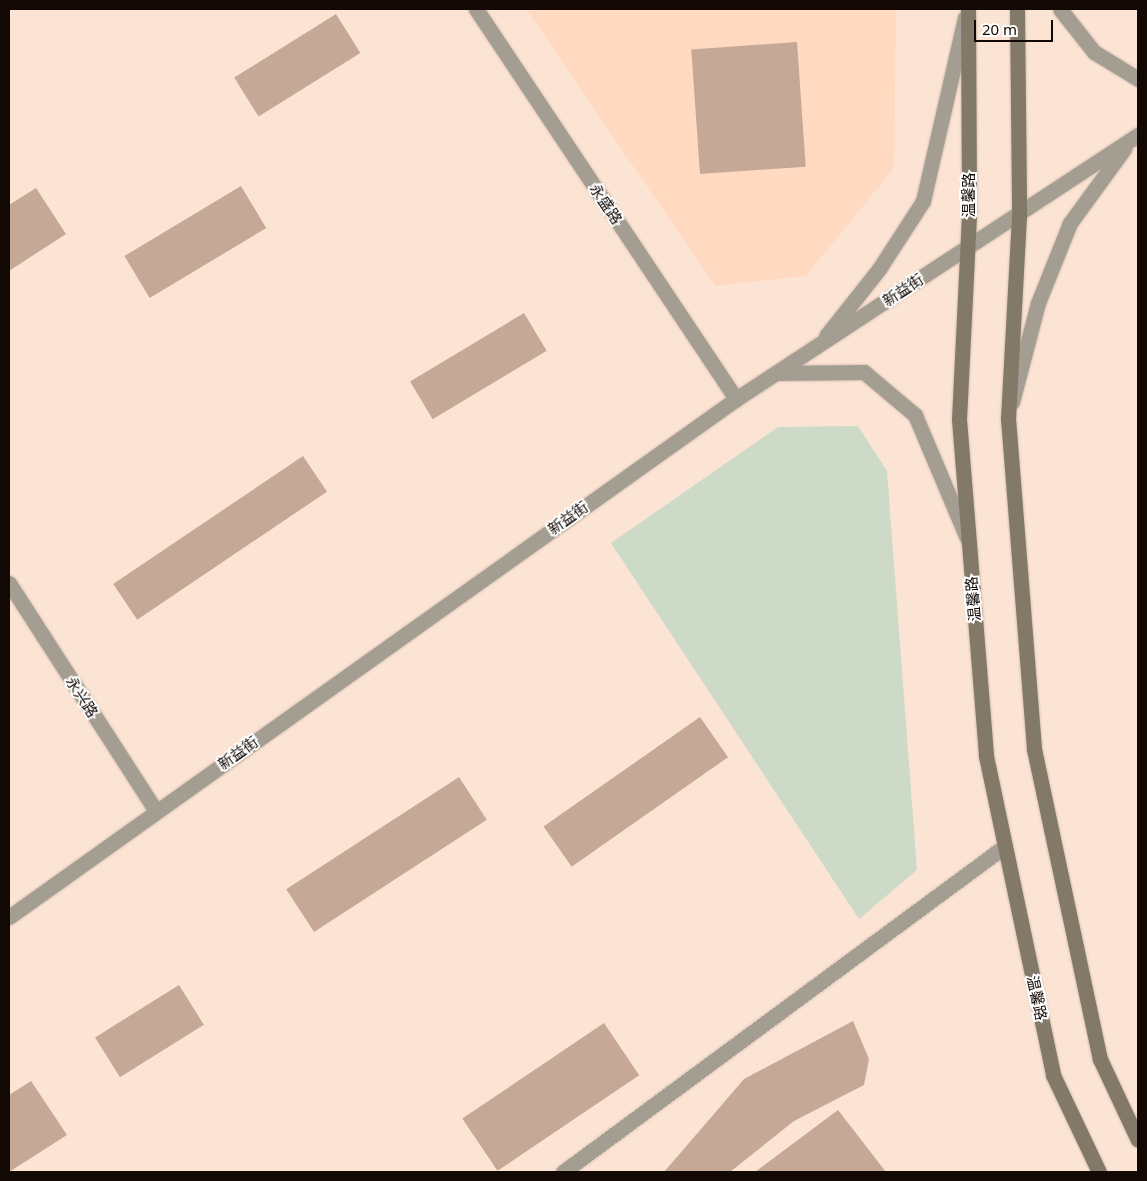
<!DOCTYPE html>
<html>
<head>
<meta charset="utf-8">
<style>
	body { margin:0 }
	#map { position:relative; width:1147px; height:1181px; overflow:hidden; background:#fce4d4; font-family:"Noto Sans","Noto Sans SC",sans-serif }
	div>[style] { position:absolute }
	.built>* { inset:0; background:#ffdac1 }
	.green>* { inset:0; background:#cedac8 }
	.building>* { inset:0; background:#c5a996; transform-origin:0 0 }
	.roads { filter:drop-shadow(0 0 1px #d7c1b3) drop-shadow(0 0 1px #d7c1b3) }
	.service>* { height:15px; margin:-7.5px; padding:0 7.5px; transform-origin:7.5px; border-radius:7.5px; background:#a49e92 }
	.minor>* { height:15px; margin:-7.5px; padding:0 7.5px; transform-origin:7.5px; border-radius:7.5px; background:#a49e92 }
	.secondary>* { height:15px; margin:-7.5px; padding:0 7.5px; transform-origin:7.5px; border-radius:7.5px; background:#837969 }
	span { translate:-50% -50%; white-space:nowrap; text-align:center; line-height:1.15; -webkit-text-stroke:4px #fff; paint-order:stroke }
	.street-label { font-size:15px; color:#120904 }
	.frame { position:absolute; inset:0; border:10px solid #120904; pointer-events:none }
	.scale { position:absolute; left:974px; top:20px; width:79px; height:22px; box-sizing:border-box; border:2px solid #120904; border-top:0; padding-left:6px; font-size:15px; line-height:18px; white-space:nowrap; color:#120904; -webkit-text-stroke:4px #fff; paint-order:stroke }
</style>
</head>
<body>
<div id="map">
	<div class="built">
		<div style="clip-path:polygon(526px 9px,896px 9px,894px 168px,806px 276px,715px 286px)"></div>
	</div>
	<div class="green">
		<div style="clip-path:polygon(778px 427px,858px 426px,887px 471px,917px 870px,859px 919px,611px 543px)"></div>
	</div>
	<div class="building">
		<div style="left:336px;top:14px;width:46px;height:120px;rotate:58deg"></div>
		<div style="left:797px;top:42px;width:125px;height:106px;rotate:86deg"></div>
		<div style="left:241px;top:186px;width:49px;height:136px;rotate:59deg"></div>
		<div style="clip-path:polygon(36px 188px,66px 234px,9px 271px,9px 205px)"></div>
		<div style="left:524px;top:313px;width:44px;height:133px;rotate:59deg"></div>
		<div style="left:303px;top:456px;width:43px;height:229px;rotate:56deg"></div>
		<div style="left:700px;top:717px;width:49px;height:191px;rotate:55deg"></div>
		<div style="left:459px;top:777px;width:51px;height:206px;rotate:57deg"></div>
		<div style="left:179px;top:985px;width:47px;height:99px;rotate:58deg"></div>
		<div style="clip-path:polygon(853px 1021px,869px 1059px,864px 1085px,794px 1121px,730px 1172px,664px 1172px,744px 1079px)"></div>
		<div style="left:604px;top:1023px;width:63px;height:171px;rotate:56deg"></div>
		<div style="clip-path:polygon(31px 1081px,67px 1135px,9px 1172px,9px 1095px)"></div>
		<div style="clip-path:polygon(838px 1110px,886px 1172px,755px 1172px)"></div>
	</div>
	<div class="roads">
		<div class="service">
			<div style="left:563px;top:1172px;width:549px;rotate:-36.41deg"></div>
		</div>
		<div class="minor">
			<div style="left:476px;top:9px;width:469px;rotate:56.3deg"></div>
			<div style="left:1060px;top:9px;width:55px;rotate:51.7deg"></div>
			<div style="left:1094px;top:52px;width:52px;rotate:31.5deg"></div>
			<div style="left:826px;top:336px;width:85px;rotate:-51.7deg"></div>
			<div style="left:879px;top:269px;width:81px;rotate:-57.1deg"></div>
			<div style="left:923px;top:201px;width:188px;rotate:-77.1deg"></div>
			<div style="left:776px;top:373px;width:88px;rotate:-0.7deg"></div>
			<div style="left:864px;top:372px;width:67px;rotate:40.1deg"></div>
			<div style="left:915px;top:415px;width:134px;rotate:67.1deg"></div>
			<div style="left:1012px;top:402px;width:102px;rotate:-75.3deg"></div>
			<div style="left:1038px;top:303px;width:86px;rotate:-68.2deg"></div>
			<div style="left:1070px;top:223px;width:92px;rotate:-53.9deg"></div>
			<div style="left:9px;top:583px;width:271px;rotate:57.2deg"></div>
			<div style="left:9px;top:917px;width:893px;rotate:-35.47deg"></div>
			<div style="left:736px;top:399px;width:481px;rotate:-33.3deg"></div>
		</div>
		<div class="secondary">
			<div style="left:968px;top:9px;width:206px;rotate:89.7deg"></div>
			<div style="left:969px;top:215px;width:204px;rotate:92.8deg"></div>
			<div style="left:959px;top:419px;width:338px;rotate:85.4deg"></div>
			<div style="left:986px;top:756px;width:326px;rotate:78.1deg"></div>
			<div style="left:1053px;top:1075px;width:107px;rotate:64.6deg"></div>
			<div style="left:1017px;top:9px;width:207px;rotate:89.4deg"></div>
			<div style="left:1019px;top:216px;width:202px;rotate:93.1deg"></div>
			<div style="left:1008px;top:418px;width:332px;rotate:85.5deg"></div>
			<div style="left:1034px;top:749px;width:317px;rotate:78deg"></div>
			<div style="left:1100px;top:1059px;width:89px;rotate:64.9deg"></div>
		</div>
	</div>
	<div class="street-label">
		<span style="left:969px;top:195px;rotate:-90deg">温馨路</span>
		<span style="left:606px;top:204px;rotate:56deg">永盛路</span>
		<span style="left:903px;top:290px;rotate:-33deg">新益街</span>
		<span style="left:568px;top:518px;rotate:-35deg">新益街</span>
		<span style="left:973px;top:599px;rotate:-95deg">温馨路</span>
		<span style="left:82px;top:697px;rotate:57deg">永兴路</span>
		<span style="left:238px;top:753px;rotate:-35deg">新益街</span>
		<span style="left:1037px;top:998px;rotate:78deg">温馨路</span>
	</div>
	<div class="frame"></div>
	<div class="scale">20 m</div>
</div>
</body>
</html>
